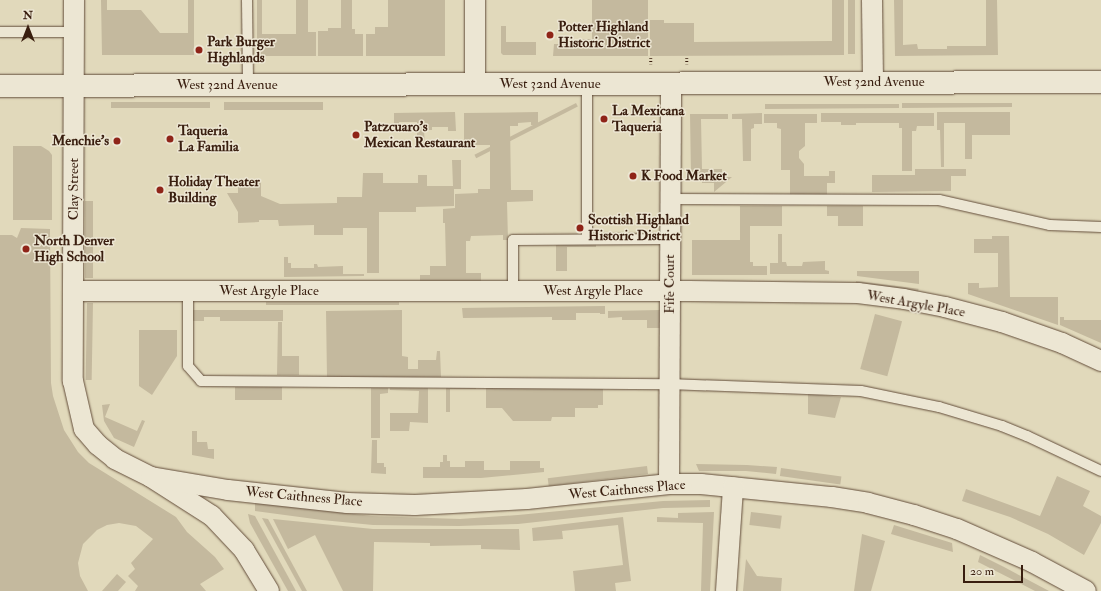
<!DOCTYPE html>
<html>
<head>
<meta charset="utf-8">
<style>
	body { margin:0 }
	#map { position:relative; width:1101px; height:591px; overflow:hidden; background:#e1d9bb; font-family:"IM FELL Double Pica",serif }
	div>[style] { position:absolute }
	.green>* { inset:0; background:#c4b99e; transform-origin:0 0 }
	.path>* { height:2.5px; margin-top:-1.25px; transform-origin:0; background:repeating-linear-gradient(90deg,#391e0f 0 1px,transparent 0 3px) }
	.roads { filter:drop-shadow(0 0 1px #634d3a) drop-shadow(0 0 1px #634d3a) }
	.service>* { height:10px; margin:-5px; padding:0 5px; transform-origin:5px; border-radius:5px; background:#ece6d3 }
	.minor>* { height:20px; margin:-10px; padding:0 10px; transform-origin:10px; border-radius:10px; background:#ece6d3 }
	.tertiary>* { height:22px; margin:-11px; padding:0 11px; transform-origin:11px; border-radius:11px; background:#ece6d3 }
	.dots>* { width:11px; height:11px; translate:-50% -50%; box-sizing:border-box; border:2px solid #ece6d3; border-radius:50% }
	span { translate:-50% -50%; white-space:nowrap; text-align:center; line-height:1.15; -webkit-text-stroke:3px #ece6d3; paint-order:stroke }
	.poi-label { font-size:14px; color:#391e0f; font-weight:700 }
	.left { translate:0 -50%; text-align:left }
	.right { translate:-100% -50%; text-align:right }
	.street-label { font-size:14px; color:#391e0f }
	.north { position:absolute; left:8px; top:8px; width:40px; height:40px; -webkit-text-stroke:3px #ece6d3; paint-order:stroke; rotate:0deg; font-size:11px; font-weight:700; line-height:16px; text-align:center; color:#391e0f }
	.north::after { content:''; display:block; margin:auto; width:14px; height:18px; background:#391e0f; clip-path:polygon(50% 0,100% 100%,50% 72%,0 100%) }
	.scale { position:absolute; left:963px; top:565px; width:60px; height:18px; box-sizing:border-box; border:2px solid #391e0f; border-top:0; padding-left:5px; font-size:12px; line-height:14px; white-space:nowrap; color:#391e0f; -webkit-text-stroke:3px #ece6d3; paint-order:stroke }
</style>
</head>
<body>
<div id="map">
	<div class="green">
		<div style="clip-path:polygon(101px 0,107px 0,107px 10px,141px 10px,160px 33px,188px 33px,188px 0,194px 0,194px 55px,102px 55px)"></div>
		<div style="clip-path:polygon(257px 0,262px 0,262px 34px,296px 34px,296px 0,308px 0,308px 32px,316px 32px,316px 56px,257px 56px)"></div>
		<div style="clip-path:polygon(341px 0,352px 0,352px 29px,355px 29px,355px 34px,363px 34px,363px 56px,318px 56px,318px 31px,328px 31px,328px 28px,341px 28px)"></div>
		<div style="clip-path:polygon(388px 0,445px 0,445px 56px,366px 56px,366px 34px,375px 34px,375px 27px,388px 27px)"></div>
		<div style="clip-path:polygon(592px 0,648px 0,648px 56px,553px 56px,554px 44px,580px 44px,580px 39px,592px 39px)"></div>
		<div style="clip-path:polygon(832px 0,844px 0,844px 55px,650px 56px,650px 20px,664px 20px,664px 23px,694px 23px,694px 42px,832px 41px)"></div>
		<div style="left:848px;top:0;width:7px;height:54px"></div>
		<div style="clip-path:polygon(894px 0,903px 0,903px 45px,917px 44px,918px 49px,947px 49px,947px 46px,986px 46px,986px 0,997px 0,998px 55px,895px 56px)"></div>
		<div style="clip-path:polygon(501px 26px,506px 26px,506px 42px,536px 42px,536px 55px,503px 55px,501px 53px)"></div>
		<div style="left:111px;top:102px;width:99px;height:6px"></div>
		<div style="left:224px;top:102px;width:99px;height:8px"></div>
		<div style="left:576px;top:103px;width:4px;height:114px;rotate:63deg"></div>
		<div style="clip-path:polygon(902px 103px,1012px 103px,1012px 107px,902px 108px)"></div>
		<div style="clip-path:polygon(765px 104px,899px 104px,899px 108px,765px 109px)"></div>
		<div style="clip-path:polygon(455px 112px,456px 131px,448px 131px,448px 127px,432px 127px,432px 130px,424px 130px,425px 148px,417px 148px,417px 122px,399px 122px,399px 130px,394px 130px,394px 113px)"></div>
		<div style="clip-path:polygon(538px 112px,538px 125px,531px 125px,531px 122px,518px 123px,518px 126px,510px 126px,511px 190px,533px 190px,533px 201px,507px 202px,508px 240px,503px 240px,503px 235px,471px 236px,470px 241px,466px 241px,466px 273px,481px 273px,481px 284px,420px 284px,420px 275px,430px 275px,430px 266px,446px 266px,445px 223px,443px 223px,443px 209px,455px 208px,455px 194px,478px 193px,478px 189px,490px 189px,490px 145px,464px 145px,464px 113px)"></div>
		<div style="clip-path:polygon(937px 112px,1010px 112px,1010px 135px,972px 135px,972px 159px,965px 159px,965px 123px,944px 123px,944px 167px,941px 167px,940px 130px,937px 130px)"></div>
		<div style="clip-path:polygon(762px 113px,762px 124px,754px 124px,754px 128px,751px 129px,751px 161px,743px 161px,742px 119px,732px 119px,732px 114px)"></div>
		<div style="clip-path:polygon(821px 113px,934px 113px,934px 126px,917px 126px,916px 131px,912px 131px,912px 171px,902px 171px,902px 128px,899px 128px,899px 123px,856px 123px,856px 125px,841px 125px,841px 122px,821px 122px)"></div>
		<div style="clip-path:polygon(690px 114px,728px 114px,728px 119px,701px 119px,702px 169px,722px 169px,722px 177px,732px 177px,714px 192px,714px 183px,702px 183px,702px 175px,691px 175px)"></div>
		<div style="clip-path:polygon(764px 114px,817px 114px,817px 123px,805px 123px,805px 146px,799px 151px,799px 158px,804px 164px,804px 176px,829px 176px,829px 171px,835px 171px,835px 183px,827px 183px,827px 196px,790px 196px,790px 170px,781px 170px,781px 129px,777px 128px,777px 123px,764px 123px)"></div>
		<div style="clip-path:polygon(13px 146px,41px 146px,49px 151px,52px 155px,52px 220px,13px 220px)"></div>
		<div style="clip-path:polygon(452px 160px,461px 160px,461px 189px,454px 189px,454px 206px,416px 207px,416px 212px,379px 212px,379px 273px,367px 273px,367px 228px,343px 228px,343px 235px,314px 235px,314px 225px,279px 226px,278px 220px,259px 220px,259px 222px,238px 223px,238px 212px,227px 193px,238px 193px,238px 182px,261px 182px,261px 196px,280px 204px,337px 203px,337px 197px,362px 197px,363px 173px,383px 173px,383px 183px,418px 183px,418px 175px,427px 175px,427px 186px,453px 186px)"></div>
		<div style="clip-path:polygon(915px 169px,966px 169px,966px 176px,951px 176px,951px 191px,872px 192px,872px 175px,915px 175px)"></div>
		<div style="left:93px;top:201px;width:77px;height:8px;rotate:90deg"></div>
		<div style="clip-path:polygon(740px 206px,782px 206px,782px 226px,750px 226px,750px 262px,753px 262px,753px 266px,767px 266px,767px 275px,692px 275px,692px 240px,740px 240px)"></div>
		<div style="clip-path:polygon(827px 206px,863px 206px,863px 226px,838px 226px,838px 216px,827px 216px)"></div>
		<div style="clip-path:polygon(21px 228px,50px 229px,51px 383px,53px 396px,64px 430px,78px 452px,89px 463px,176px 517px,187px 532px,215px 557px,224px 569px,200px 584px,206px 591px,135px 591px,138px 586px,128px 576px,135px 569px,131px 563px,153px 539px,136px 526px,119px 523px,107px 525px,97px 530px,83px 544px,78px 563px,80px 576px,88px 591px,0 591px,0 235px,12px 235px,17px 238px)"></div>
		<div style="clip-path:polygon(778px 234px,782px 234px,782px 262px,786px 262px,787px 266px,802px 266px,803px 262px,825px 261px,825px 270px,829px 271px,829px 274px,770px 274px,770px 263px,778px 263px)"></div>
		<div style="clip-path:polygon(992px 236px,1009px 236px,1010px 297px,1058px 297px,1058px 325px,968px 294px,968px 283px,979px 283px,979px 288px,998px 287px,998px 253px,974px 253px,974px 239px,992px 239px)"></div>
		<div style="clip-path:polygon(556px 244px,596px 244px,596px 247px,567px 247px,567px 271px,556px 271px)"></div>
		<div style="clip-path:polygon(284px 257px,288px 257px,288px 263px,291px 263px,291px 268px,314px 268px,314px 264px,317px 264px,318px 267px,343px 266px,343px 274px,364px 274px,364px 276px,284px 277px)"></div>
		<div style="clip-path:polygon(857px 271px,919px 271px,919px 284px,857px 276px)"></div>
		<div style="left:856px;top:281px;width:63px;height:4px;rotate:7deg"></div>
		<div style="left:266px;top:302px;width:133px;height:3px"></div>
		<div style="left:93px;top:303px;width:77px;height:6px;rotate:91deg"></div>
		<div style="clip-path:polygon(605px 306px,605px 314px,600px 314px,600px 313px,576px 313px,576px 320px,552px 320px,552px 317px,463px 318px,462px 308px)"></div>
		<div style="clip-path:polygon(192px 310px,283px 310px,283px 321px,220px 321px,220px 317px,204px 317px,204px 321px,192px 321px)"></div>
		<div style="clip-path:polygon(402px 310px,402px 356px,408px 357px,408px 369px,418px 369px,418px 360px,436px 360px,437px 351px,440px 351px,441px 377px,327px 378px,326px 311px)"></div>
		<div style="clip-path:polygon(660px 310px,660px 328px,647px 328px,647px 320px,622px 320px,622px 317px,608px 318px,608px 311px)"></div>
		<div style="left:875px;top:314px;width:28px;height:57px;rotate:15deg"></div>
		<div style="clip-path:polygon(1060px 317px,1064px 317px,1064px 320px,1101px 320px,1101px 343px,1060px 325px)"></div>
		<div style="clip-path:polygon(278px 322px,282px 322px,282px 356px,299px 356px,299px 375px,277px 375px)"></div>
		<div style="clip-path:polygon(139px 330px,177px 330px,177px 356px,152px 395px,139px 386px)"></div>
		<div style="clip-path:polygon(446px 385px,476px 385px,476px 389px,450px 389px,450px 412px,446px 412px)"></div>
		<div style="left:235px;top:387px;width:47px;height:13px"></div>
		<div style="clip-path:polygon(390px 387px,428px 388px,428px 423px,410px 422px,409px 431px,390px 431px,390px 413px,418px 413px,419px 391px,390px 390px)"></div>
		<div style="clip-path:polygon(486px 387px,603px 387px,603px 405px,598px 405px,598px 408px,575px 408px,575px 417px,552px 417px,551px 421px,513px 421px,502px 408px,486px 408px)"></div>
		<div style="clip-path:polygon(371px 388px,388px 388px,388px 393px,380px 394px,380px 438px,371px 438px)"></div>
		<div style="clip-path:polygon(808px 394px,841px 397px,835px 418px,808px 414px)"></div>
		<div style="clip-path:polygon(110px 404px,105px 417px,137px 431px,142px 420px,145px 421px,134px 447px,114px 438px,104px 421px,102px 405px)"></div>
		<div style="clip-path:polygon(192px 431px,197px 431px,197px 442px,207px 442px,208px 449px,214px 449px,214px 459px,192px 455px)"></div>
		<div style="clip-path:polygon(372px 440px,377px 440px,377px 463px,384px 463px,384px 467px,386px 467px,386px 474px,371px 473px)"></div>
		<div style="clip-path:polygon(443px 455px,447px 455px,447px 461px,450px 461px,450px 467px,465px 467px,465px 461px,484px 461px,484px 470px,510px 470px,510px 461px,540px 461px,540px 468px,544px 468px,544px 472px,481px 478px,423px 478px,423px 467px,440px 467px,440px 462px,443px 462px)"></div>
		<div style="clip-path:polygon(696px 464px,747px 465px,777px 467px,776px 474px,746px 471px,699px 471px)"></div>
		<div style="left:647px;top:466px;width:8px;height:100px;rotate:83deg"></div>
		<div style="left:781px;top:468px;width:61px;height:8px;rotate:8deg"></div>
		<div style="clip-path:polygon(1057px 476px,1090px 491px,1083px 506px,1101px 516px,1101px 523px,1084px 555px,1048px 534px,1010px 517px,962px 501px,966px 489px,1040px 516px)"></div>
		<div style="clip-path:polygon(710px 500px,710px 507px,663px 508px,518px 524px,459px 526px,373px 525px,322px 520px,255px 511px,255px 503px,372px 516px,460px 519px,518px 515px,663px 501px)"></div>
		<div style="clip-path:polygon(714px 512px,710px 591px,701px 591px,703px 523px,657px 522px,657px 517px,678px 518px,678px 513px)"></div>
		<div style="left:751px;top:512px;width:31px;height:13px;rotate:7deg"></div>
		<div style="clip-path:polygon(248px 514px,255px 516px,296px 591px,288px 591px,250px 523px)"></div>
		<div style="clip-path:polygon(623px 517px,631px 581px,615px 583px,616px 591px,575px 591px,573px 571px,623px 565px,618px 525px,562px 531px,563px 539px,533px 541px,532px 528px)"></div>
		<div style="clip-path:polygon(262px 518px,268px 519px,307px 591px,302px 591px)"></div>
		<div style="clip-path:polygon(273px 519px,373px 529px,519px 529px,520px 550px,481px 549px,481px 545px,430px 546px,430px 543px,374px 542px,373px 591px,343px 591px,315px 535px,288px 549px)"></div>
		<div style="clip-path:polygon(894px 525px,952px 543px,953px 552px,891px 534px)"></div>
		<div style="clip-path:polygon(862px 534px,885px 541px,871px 591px,854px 591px)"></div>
		<div style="clip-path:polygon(980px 555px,1004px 567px,1049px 591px,1035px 591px,978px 562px)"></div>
		<div style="clip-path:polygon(746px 559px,757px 576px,782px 578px,781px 591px,743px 591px)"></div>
		<div style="clip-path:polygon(117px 574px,126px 582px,118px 591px,102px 591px)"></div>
	</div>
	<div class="path">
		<div style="left:651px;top:58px;width:6px;rotate:90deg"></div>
		<div style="left:687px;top:58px;width:6px;rotate:90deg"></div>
	</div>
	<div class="roads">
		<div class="service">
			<div style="left:247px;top:0;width:85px;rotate:89.3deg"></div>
			<div style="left:0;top:32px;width:74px"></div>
			<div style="left:670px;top:199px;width:269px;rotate:0.2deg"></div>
			<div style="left:939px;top:200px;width:114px;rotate:12.7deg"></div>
			<div style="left:1050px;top:225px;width:51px;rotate:2.2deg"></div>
			<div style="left:587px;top:239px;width:155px;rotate:-90deg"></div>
			<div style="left:188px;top:291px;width:75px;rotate:90deg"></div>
			<div style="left:188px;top:366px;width:20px;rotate:49deg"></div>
			<div style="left:201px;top:381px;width:468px;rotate:0.4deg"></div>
			<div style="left:669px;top:384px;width:192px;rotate:2.1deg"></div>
			<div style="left:861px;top:391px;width:80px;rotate:11.6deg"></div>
			<div style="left:939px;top:407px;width:66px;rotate:16.8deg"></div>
			<div style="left:1002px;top:426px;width:27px;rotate:22deg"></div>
			<div style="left:1027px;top:436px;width:82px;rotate:25.3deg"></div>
			<div style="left:513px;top:291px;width:51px;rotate:-90deg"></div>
			<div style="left:513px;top:240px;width:157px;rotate:-0.4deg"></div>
		</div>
		<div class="minor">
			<div style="left:74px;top:0;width:381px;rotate:90.2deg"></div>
			<div style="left:73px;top:381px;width:49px;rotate:77.1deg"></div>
			<div style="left:84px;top:429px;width:21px;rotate:49deg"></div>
			<div style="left:98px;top:445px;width:22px;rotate:39deg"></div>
			<div style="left:115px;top:459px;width:40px;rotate:26.6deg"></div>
			<div style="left:151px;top:477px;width:72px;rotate:32.6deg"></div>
			<div style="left:212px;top:516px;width:47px;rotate:46.7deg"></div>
			<div style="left:244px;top:550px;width:48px;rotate:58.6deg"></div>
			<div style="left:475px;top:0;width:84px;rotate:90deg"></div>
			<div style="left:872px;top:0;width:82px;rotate:89.3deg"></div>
			<div style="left:74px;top:291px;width:615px"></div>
			<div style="left:689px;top:291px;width:169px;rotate:0.7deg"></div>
			<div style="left:858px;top:293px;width:46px;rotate:7.4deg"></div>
			<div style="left:904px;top:299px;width:42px;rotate:11deg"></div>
			<div style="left:945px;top:307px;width:59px;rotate:14.7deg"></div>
			<div style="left:1002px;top:322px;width:64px;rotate:19.3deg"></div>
			<div style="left:1062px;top:343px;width:43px;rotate:24.8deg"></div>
			<div style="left:151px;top:477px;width:78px;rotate:9.6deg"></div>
			<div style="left:228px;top:490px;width:120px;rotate:6.2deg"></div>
			<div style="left:347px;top:503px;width:68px;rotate:1.7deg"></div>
			<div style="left:415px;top:505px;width:112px;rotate:-3.1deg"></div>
			<div style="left:527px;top:499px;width:143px;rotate:-6deg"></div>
			<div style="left:669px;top:484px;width:32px"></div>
			<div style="left:701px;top:484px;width:132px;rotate:5.7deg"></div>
			<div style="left:832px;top:497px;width:36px;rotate:9deg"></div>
			<div style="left:868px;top:503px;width:48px;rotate:14.6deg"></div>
			<div style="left:914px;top:515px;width:45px;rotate:18deg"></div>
			<div style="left:957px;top:529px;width:82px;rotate:23.7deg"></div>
			<div style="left:1032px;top:562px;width:61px;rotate:28.2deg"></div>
			<div style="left:669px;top:484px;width:400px;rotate:-89.7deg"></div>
			<div style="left:726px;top:591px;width:104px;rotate:-86.1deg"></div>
		</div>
		<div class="tertiary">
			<div style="left:0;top:86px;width:1101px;rotate:-0.21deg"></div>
		</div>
	</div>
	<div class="dots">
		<div style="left:550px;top:35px;background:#8f2418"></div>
		<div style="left:199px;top:50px;background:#8f2418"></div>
		<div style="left:604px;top:119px;background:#8f2418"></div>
		<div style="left:356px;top:135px;background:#8f2418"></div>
		<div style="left:170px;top:139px;background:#8f2418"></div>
		<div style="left:117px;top:141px;background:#8f2418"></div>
		<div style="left:633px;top:176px;background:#8f2418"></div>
		<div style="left:160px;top:190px;background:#8f2418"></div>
		<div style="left:580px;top:228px;background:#8f2418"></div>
		<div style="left:26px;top:249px;background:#8f2418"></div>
	</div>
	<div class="poi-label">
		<span class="left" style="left:558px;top:35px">Potter Highland<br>Historic District</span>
		<span class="left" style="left:207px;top:50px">Park Burger<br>Highlands</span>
		<span class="left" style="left:612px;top:119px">La Mexicana<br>Taqueria</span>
		<span class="left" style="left:364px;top:135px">Patzcuaro's<br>Mexican Restaurant</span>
		<span class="left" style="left:178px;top:139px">Taqueria<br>La Familia</span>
		<span class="right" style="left:109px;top:141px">Menchie's</span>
		<span class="left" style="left:641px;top:176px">K Food Market</span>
		<span class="left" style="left:168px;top:190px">Holiday Theater<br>Building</span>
		<span class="left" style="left:588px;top:228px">Scottish Highland<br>Historic District</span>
		<span class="left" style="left:34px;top:249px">North Denver<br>High School</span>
	</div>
	<div class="street-label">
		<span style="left:874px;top:82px">West 32nd Avenue</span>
		<span style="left:550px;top:84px">West 32nd Avenue</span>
		<span style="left:227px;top:85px">West 32nd Avenue</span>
		<span style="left:74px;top:189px;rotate:-90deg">Clay Street</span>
		<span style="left:670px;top:284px;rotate:-90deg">Fife Court</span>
		<span style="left:269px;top:291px">West Argyle Place</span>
		<span style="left:593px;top:291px">West Argyle Place</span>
		<span style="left:916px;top:304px;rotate:10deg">West Argyle Place</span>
		<span style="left:627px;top:490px;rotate:-5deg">West Caithness Place</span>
		<span style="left:304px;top:497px;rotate:5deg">West Caithness Place</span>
	</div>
	<div class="north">N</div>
	<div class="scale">20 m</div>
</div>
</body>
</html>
